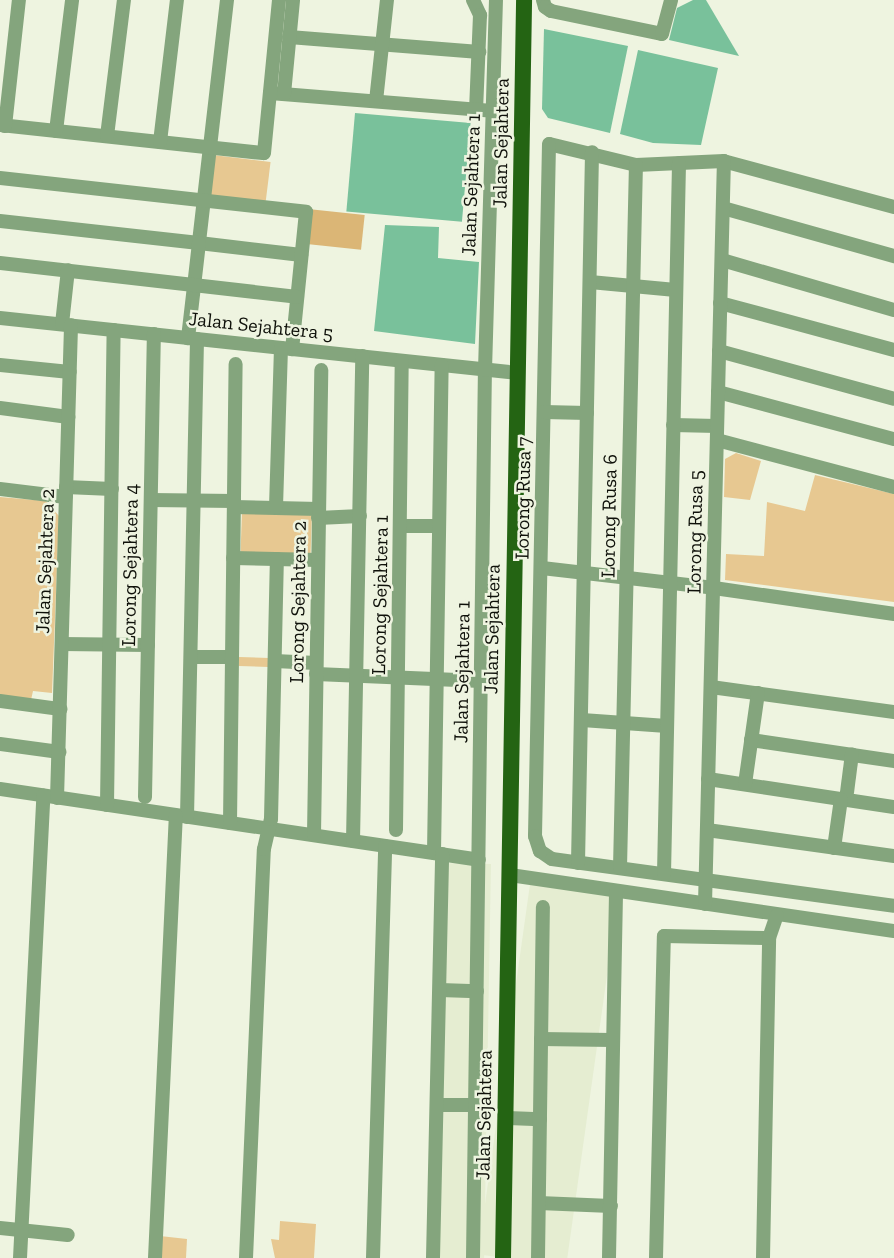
<!DOCTYPE html>
<html>
<head>
<meta charset="utf-8">
<style>
	body { margin:0 }
	#map { position:relative; width:894px; height:1258px; overflow:hidden; background:#eef4e0; font-family:"Zilla Slab",serif }
	div>[style] { position:absolute }
	.built>* { inset:0; background:#e5edd1; transform-origin:0 0 }
	.green>* { inset:0; background:#e7c891; transform-origin:0 0 }
	.forest>* { inset:0; background:#dbb676; transform-origin:0 0 }
	.water>* { inset:0; background:#79c19b; transform-origin:0 0 }
	.minor>* { height:14px; margin:-7px; padding:0 7px; transform-origin:7px; border-radius:7px; background:#84a57d }
	.major>* { height:16px; margin:-8px; padding:0 8px; transform-origin:8px; border-radius:8px; background:#246413 }
	span { translate:-50% -50%; white-space:nowrap; text-align:center; line-height:1.15; -webkit-text-stroke:5px #eef4e0; paint-order:stroke }
	.street-label { font-size:20px; color:#0e1009 }
</style>
</head>
<body>
<div id="map">
	<div class="built">
		<div style="left:439px;top:863px;width:52px;height:395px;rotate:1deg"></div>
		<div style="left:530px;top:884px;width:89px;height:374px;rotate:8deg"></div>
	</div>
	<div class="green">
		<div style="left:213px;top:155px;width:58px;height:42px;rotate:7deg"></div>
		<div style="clip-path:polygon(736px 453px,761px 461px,750px 500px,724px 497px,725px 459px)"></div>
		<div style="clip-path:polygon(815px 475px,894px 494px,894px 602px,725px 580px,726px 554px,764px 556px,767px 502px,805px 511px)"></div>
		<div style="clip-path:polygon(0 497px,46px 501px,59px 516px,52px 693px,33px 691px,31px 700px,0 696px)"></div>
		<div style="left:242px;top:511px;width:70px;height:45px;rotate:2deg"></div>
		<div style="left:239px;top:657px;width:30px;height:9px;rotate:2deg"></div>
		<div style="clip-path:polygon(280px 1221px,316px 1224px,314px 1258px,275px 1258px,271px 1239px,279px 1240px)"></div>
		<div style="clip-path:polygon(160px 1236px,187px 1239px,186px 1258px,159px 1258px)"></div>
	</div>
	<div class="forest">
		<div style="left:308px;top:209px;width:57px;height:35px;rotate:6deg"></div>
	</div>
	<div class="water">
		<div style="clip-path:polygon(693px 0,706px 0,739px 56px,669px 40px,677px 8px)"></div>
		<div style="clip-path:polygon(544px 29px,628px 46px,610px 133px,548px 118px,542px 109px)"></div>
		<div style="clip-path:polygon(638px 50px,718px 68px,701px 145px,653px 143px,620px 134px)"></div>
		<div style="left:355px;top:113px;width:116px;height:99px;rotate:5deg"></div>
		<div style="clip-path:polygon(385px 225px,439px 227px,438px 258px,479px 262px,475px 344px,374px 331px)"></div>
	</div>
	<div class="minor">
		<div style="left:227px;top:0;width:245px;rotate:96.6deg"></div>
		<div style="left:199px;top:243px;width:103px;rotate:6.7deg"></div>
		<div style="left:473px;top:0;width:17px;rotate:65deg"></div>
		<div style="left:480px;top:15px;width:95px;rotate:92.4deg"></div>
		<div style="left:543px;top:0;width:7px;rotate:74deg"></div>
		<div style="left:545px;top:7px;width:7px;rotate:34deg"></div>
		<div style="left:551px;top:11px;width:113px;rotate:11.7deg"></div>
		<div style="left:662px;top:34px;width:35px;rotate:-75deg"></div>
		<div style="left:289px;top:37px;width:191px;rotate:4.5deg"></div>
		<div style="left:270px;top:93px;width:223px;rotate:4.6deg"></div>
		<div style="left:284px;top:94px;width:94px;rotate:-84.5deg"></div>
		<div style="left:376px;top:101px;width:102px;rotate:-83.8deg"></div>
		<div style="left:0;top:125px;width:265px;rotate:6.1deg"></div>
		<div style="left:264px;top:153px;width:154px;rotate:-84.4deg"></div>
		<div style="left:5px;top:126px;width:127px;rotate:-83.7deg"></div>
		<div style="left:56px;top:131px;width:132px;rotate:-83deg"></div>
		<div style="left:107px;top:136px;width:137px;rotate:-82.9deg"></div>
		<div style="left:160px;top:142px;width:143px;rotate:-83.2deg"></div>
		<div style="left:0;top:178px;width:308px;rotate:6.3deg"></div>
		<div style="left:306px;top:212px;width:138px;rotate:95.8deg"></div>
		<div style="left:894px;top:207px;width:176px;rotate:-164.9deg"></div>
		<div style="left:724px;top:161px;width:88px;rotate:177.4deg"></div>
		<div style="left:636px;top:165px;width:89px;rotate:-166.4deg"></div>
		<div style="left:549px;top:144px;width:692px;rotate:91.16deg"></div>
		<div style="left:535px;top:836px;width:16px;rotate:72deg"></div>
		<div style="left:540px;top:851px;width:14px;rotate:34deg"></div>
		<div style="left:552px;top:859px;width:345px;rotate:7.8deg"></div>
		<div style="left:723px;top:208px;width:178px;rotate:15.7deg"></div>
		<div style="left:0;top:221px;width:200px;rotate:6.3deg"></div>
		<div style="left:199px;top:243px;width:96px;rotate:96.6deg"></div>
		<div style="left:722px;top:260px;width:179px;rotate:16.2deg"></div>
		<div style="left:0;top:263px;width:299px;rotate:6.5deg"></div>
		<div style="left:590px;top:282px;width:86px;rotate:5.3deg"></div>
		<div style="left:720px;top:303px;width:180px;rotate:15.1deg"></div>
		<div style="left:0;top:318px;width:521px;rotate:6.06deg"></div>
		<div style="left:62px;top:324px;width:54px;rotate:-83.7deg"></div>
		<div style="left:719px;top:351px;width:181px;rotate:15.3deg"></div>
		<div style="left:0;top:365px;width:70px;rotate:5.7deg"></div>
		<div style="left:718px;top:392px;width:182px;rotate:15deg"></div>
		<div style="left:0;top:408px;width:69px;rotate:7.5deg"></div>
		<div style="left:544px;top:412px;width:43px;rotate:1.3deg"></div>
		<div style="left:673px;top:425px;width:44px;rotate:1.3deg"></div>
		<div style="left:717px;top:440px;width:183px;rotate:14.9deg"></div>
		<div style="left:66px;top:487px;width:46px;rotate:2.5deg"></div>
		<div style="left:0;top:489px;width:66px;rotate:6.9deg"></div>
		<div style="left:151px;top:500px;width:83px;rotate:0.7deg"></div>
		<div style="left:234px;top:507px;width:85px;rotate:1.3deg"></div>
		<div style="left:276px;top:507px;width:159px;rotate:-88.2deg"></div>
		<div style="left:318px;top:518px;width:42px;rotate:-2.7deg"></div>
		<div style="left:400px;top:526px;width:39px"></div>
		<div style="left:233px;top:558px;width:85px;rotate:1.3deg"></div>
		<div style="left:542px;top:568px;width:173px;rotate:6.6deg"></div>
		<div style="left:714px;top:588px;width:182px;rotate:8.2deg"></div>
		<div style="left:62px;top:644px;width:86px;rotate:0.7deg"></div>
		<div style="left:192px;top:657px;width:40px"></div>
		<div style="left:275px;top:661px;width:41px;rotate:2.8deg"></div>
		<div style="left:316px;top:674px;width:165px;rotate:2.4deg"></div>
		<div style="left:711px;top:687px;width:185px;rotate:7.8deg"></div>
		<div style="left:0;top:701px;width:61px;rotate:7.6deg"></div>
		<div style="left:582px;top:720px;width:85px;rotate:4deg"></div>
		<div style="left:751px;top:740px;width:145px;rotate:8.4deg"></div>
		<div style="left:0;top:744px;width:60px;rotate:7.7deg"></div>
		<div style="left:708px;top:779px;width:188px;rotate:8.6deg"></div>
		<div style="left:745px;top:784px;width:92px;rotate:-81.9deg"></div>
		<div style="left:0;top:789px;width:484px;rotate:8.4deg"></div>
		<div style="left:145px;top:797px;width:463px;rotate:-88.9deg"></div>
		<div style="left:57px;top:798px;width:473px;rotate:-88.3deg"></div>
		<div style="left:846px;top:800px;width:46px;rotate:-82.6deg"></div>
		<div style="left:107px;top:805px;width:475px;rotate:-89.2deg"></div>
		<div style="left:187px;top:817px;width:478px;rotate:-88.8deg"></div>
		<div style="left:230px;top:823px;width:459px;rotate:-89.3deg"></div>
		<div style="left:396px;top:830px;width:469px;rotate:-89.3deg"></div>
		<div style="left:707px;top:830px;width:189px;rotate:7.9deg"></div>
		<div style="left:314px;top:835px;width:465px;rotate:-89.1deg"></div>
		<div style="left:353px;top:841px;width:485px;rotate:-88.9deg"></div>
		<div style="left:834px;top:848px;width:49px;rotate:-81.9deg"></div>
		<div style="left:434px;top:853px;width:488px;rotate:-89.1deg"></div>
		<div style="left:578px;top:863px;width:711px;rotate:-88.87deg"></div>
		<div style="left:620px;top:868px;width:703px;rotate:-88.7deg"></div>
		<div style="left:664px;top:874px;width:711px;rotate:-88.79deg"></div>
		<div style="left:510px;top:875px;width:388px;rotate:8.3deg"></div>
		<div style="left:705px;top:904px;width:743px;rotate:-88.54deg"></div>
		<div style="left:440px;top:990px;width:37px;rotate:2deg"></div>
		<div style="left:541px;top:1039px;width:71px;rotate:0.8deg"></div>
		<div style="left:437px;top:1105px;width:38px"></div>
		<div style="left:505px;top:1118px;width:35px;rotate:2deg"></div>
		<div style="left:539px;top:1203px;width:72px;rotate:2.4deg"></div>
		<div style="left:0;top:1228px;width:68px;rotate:5.9deg"></div>
		<div style="left:20px;top:1258px;width:463px;rotate:-87.1deg"></div>
		<div style="left:155px;top:1258px;width:443px;rotate:-87.3deg"></div>
		<div style="left:246px;top:1258px;width:409px;rotate:-87.5deg"></div>
		<div style="left:264px;top:849px;width:31px;rotate:-77deg"></div>
		<div style="left:271px;top:819px;width:260px;rotate:-88.7deg"></div>
		<div style="left:373px;top:1258px;width:412px;rotate:-88.3deg"></div>
		<div style="left:433px;top:1258px;width:404px;rotate:-88.7deg"></div>
		<div style="left:473px;top:1258px;width:888px;rotate:-89.23deg"></div>
		<div style="left:485px;top:370px;width:370px;rotate:-88.3deg"></div>
		<div style="left:538px;top:1258px;width:351px;rotate:-89.2deg"></div>
		<div style="left:609px;top:1258px;width:367px;rotate:-88.9deg"></div>
		<div style="left:656px;top:1258px;width:322px;rotate:-88.6deg"></div>
		<div style="left:664px;top:936px;width:105px;rotate:1.1deg"></div>
		<div style="left:763px;top:1258px;width:320px;rotate:-88.9deg"></div>
		<div style="left:769px;top:938px;width:24px;rotate:-71deg"></div>
	</div>
	<div class="major">
		<div style="left:503px;top:1258px;width:1258px;rotate:-89.04deg"></div>
	</div>
	<div class="street-label">
		<span style="left:501px;top:143px;rotate:-89deg">Jalan Sejahtera</span>
		<span style="left:471px;top:185px;rotate:-88deg">Jalan Sejahtera 1</span>
		<span style="left:261px;top:326px;rotate:6deg">Jalan Sejahtera 5</span>
		<span style="left:523px;top:498px;rotate:-89deg">Lorong Rusa 7</span>
		<span style="left:609px;top:516px;rotate:-89deg">Lorong Rusa 6</span>
		<span style="left:695px;top:532px;rotate:-89deg">Lorong Rusa 5</span>
		<span style="left:45px;top:561px;rotate:-88deg">Jalan Sejahtera 2</span>
		<span style="left:130px;top:565px;rotate:-89deg">Lorong Sejahtera 4</span>
		<span style="left:380px;top:595px;rotate:-89deg">Lorong Sejahtera 1</span>
		<span style="left:298px;top:602px;rotate:-89deg">Lorong Sejahtera 2</span>
		<span style="left:492px;top:629px;rotate:-89deg">Jalan Sejahtera</span>
		<span style="left:462px;top:672px;rotate:-89deg">Jalan Sejahtera 1</span>
		<span style="left:484px;top:1115px;rotate:-89deg">Jalan Sejahtera</span>
	</div>
</div>
</body>
</html>
